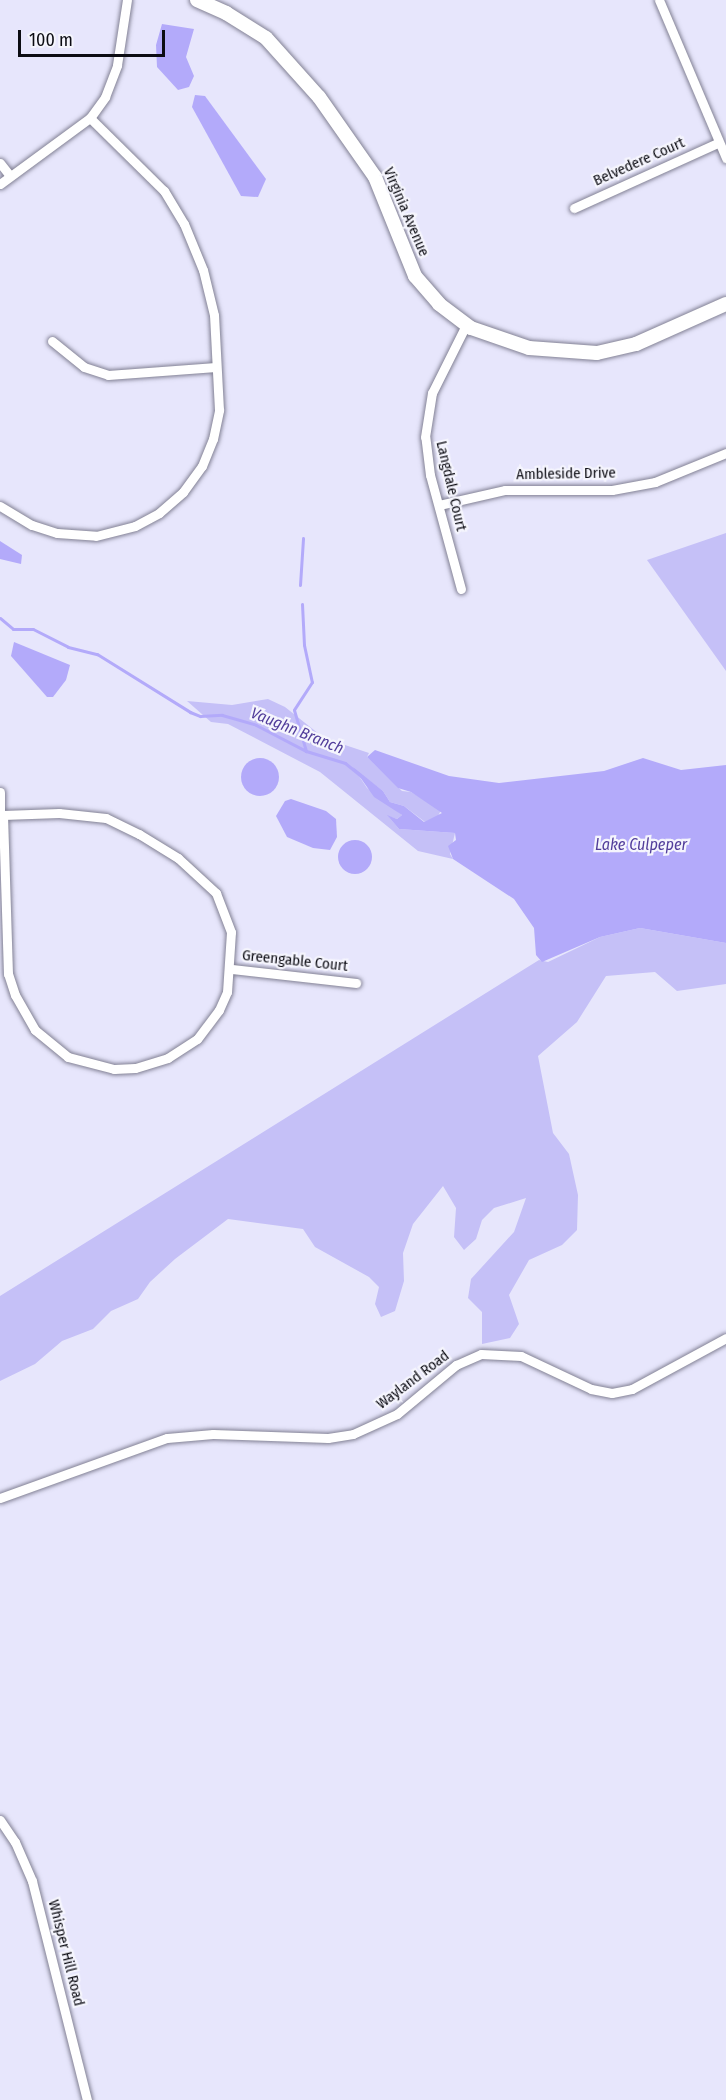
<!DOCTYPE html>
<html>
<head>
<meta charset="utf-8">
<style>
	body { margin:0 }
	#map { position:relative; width:726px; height:2100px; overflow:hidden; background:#e7e6fc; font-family:"Fira Sans Condensed",sans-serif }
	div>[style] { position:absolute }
	.green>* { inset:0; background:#c5c0f7 }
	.water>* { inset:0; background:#b3aafa }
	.round { border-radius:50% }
	.stream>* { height:3px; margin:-1.5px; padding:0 1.5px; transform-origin:1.5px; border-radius:1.5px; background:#b3aafa }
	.roads { filter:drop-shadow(0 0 2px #828194) drop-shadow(0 0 2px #828194) }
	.street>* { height:9px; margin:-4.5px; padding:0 4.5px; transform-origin:4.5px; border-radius:4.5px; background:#fff }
	.secondary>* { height:14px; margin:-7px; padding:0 7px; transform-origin:7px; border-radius:7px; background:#fff }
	span { translate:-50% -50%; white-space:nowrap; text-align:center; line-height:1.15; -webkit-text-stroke:4.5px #f5f5fd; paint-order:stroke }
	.street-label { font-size:15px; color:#0c0c13 }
	.water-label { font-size:16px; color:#523e9b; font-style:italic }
	.scale { position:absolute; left:18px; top:30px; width:147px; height:27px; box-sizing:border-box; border:3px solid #0c0c13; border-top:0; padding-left:8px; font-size:18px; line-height:21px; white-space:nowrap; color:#0c0c13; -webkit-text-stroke:4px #f5f5fd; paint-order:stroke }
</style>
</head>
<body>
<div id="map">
	<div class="green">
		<div style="clip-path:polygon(726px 533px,726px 671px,647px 560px)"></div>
		<div style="clip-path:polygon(268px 699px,285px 707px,324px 738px,369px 753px,367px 757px,402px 791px,411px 792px,441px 810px,438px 816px,425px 822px,404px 806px,390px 802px,383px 791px,355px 770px,367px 788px,402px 815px,397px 819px,388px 816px,399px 829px,455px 833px,450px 854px,453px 859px,418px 851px,320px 772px,228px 724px,211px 722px,187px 701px,232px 705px)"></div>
		<div style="clip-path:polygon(640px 928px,726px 943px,726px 984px,677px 991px,655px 972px,606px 976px,577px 1022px,538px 1056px,553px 1133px,569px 1154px,578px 1195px,577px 1230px,562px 1245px,529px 1260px,509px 1295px,519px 1324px,510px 1338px,482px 1344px,482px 1312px,468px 1298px,471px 1279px,514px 1232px,526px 1198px,494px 1208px,482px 1220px,476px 1239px,464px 1250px,454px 1237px,456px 1208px,443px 1186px,413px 1224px,403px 1253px,404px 1281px,395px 1311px,381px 1317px,375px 1304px,379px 1287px,369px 1277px,315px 1247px,303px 1229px,228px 1219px,175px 1259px,150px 1282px,138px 1299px,111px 1311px,93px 1329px,62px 1341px,35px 1364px,0 1381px,0 1296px,539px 960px,548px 962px,600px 937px)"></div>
	</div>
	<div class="water">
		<div style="clip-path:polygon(162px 24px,194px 29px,186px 57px,194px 76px,189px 87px,178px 90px,157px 67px,156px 45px)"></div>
		<div style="clip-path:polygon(195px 95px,205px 96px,266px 179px,258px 197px,241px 196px,192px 107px)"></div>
		<div style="clip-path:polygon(0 541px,22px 555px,21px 564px,0 559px)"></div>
		<div style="clip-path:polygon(14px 642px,70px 665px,66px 680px,53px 697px,47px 697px,11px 656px)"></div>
		<div style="clip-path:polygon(375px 750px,449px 776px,499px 783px,604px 771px,643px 758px,681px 770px,726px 765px,726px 943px,640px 928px,600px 937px,542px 962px,536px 955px,534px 928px,514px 899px,453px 859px,448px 846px,456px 840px,455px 833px,399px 829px,387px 815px,397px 819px,402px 815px,374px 797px,353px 767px,383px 791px,390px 802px,404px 806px,424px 822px,442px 813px,411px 792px,398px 788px,367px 757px)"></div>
		<div class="round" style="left:241px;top:758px;width:38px;height:38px"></div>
		<div style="clip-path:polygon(291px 799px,326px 811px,336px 819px,337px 837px,330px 850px,313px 848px,287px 837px,276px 816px,285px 801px)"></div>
		<div class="round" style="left:338px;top:840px;width:34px;height:34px"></div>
	</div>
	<div class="stream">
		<div style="left:300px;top:585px;width:47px;rotate:-86.3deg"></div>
		<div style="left:302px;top:604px;width:41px;rotate:87.2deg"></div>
		<div style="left:304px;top:645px;width:38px;rotate:78deg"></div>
		<div style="left:312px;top:682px;width:33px;rotate:123deg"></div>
		<div style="left:294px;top:710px;width:43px;rotate:73.7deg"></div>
		<div style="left:0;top:618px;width:17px;rotate:40deg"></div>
		<div style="left:13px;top:629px;width:20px"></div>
		<div style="left:33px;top:629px;width:39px;rotate:27deg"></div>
		<div style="left:68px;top:647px;width:30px;rotate:14deg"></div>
		<div style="left:97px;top:654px;width:110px;rotate:31.9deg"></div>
		<div style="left:190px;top:712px;width:11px;rotate:22deg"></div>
		<div style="left:200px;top:716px;width:22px;rotate:-3deg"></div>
		<div style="left:222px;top:715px;width:35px;rotate:16deg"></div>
		<div style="left:256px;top:725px;width:56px;rotate:27.5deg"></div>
		<div style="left:306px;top:751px;width:41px;rotate:17.1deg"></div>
		<div style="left:345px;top:763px;width:21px;rotate:39deg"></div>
	</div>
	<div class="roads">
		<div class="street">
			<div style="left:659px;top:0;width:172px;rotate:67deg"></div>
			<div style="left:0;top:163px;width:16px;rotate:52deg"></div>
			<div style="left:0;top:184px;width:112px;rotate:-36.3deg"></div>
			<div style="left:90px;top:118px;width:26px;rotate:-54deg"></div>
			<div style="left:105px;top:97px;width:34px;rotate:-69deg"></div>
			<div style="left:117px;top:65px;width:66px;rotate:-81.3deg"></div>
			<div style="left:574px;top:208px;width:157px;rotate:-24.4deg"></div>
			<div style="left:52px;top:341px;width:41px;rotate:39.1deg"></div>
			<div style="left:84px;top:367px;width:25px;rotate:18deg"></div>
			<div style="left:108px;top:375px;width:108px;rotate:-4.2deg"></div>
			<div style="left:439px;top:505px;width:68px;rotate:-12.8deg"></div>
			<div style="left:505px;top:490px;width:107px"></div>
			<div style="left:612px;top:490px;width:44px;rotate:-10.5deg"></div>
			<div style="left:655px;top:482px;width:77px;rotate:-22.2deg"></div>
			<div style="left:0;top:506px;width:37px;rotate:31deg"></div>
			<div style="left:32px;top:525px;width:26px;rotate:18deg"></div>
			<div style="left:57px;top:533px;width:39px;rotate:4deg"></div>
			<div style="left:96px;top:536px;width:40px;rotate:-14.4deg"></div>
			<div style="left:135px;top:526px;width:27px;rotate:-28deg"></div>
			<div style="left:159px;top:513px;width:32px;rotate:-41deg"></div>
			<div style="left:183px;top:492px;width:32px;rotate:-54deg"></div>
			<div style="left:202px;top:466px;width:29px;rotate:-68deg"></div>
			<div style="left:213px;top:439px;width:30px;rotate:-78deg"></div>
			<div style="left:219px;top:410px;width:95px;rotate:-93deg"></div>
			<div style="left:214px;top:315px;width:46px;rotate:-103.7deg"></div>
			<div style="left:203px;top:270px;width:50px;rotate:-112.4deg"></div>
			<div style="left:184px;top:224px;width:39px;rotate:-121deg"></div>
			<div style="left:164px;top:191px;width:104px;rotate:-135.4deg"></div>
			<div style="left:461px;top:589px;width:118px;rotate:-105.2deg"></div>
			<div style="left:430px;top:475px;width:38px;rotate:-97deg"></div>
			<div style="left:425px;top:437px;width:45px;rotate:-81deg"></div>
			<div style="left:432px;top:393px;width:76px;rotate:-63.4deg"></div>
			<div style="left:0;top:792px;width:23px;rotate:90deg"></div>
			<div style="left:59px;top:813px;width:47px;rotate:6.1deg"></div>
			<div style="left:106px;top:818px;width:37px;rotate:26deg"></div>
			<div style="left:139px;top:834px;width:46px;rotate:31.6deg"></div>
			<div style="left:178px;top:858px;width:52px;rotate:42.6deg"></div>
			<div style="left:216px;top:893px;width:42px;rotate:69deg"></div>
			<div style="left:231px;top:932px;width:60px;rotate:93.8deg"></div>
			<div style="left:227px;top:992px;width:20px;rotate:114deg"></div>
			<div style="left:219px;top:1010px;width:36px;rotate:127deg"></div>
			<div style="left:197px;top:1039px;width:35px;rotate:147deg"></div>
			<div style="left:168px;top:1058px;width:34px;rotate:163deg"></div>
			<div style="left:135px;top:1068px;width:21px;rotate:177deg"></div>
			<div style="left:114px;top:1069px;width:48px;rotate:-165.4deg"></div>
			<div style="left:68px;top:1057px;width:43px;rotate:-140.7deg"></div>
			<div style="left:35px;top:1030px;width:40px;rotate:-119.7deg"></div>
			<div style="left:15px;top:995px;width:22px;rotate:-108deg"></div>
			<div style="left:8px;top:974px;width:159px;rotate:-91.8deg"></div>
			<div style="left:3px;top:815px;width:56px;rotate:-2deg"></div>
			<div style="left:232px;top:969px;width:125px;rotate:6.4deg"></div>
			<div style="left:0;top:1498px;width:177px;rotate:-19.8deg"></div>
			<div style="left:167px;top:1438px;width:46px;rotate:-5deg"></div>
			<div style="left:213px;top:1434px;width:115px;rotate:2deg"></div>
			<div style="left:328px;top:1438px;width:25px;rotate:-9deg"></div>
			<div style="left:353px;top:1434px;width:48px;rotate:-24.4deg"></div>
			<div style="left:397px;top:1414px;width:77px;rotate:-39.7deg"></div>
			<div style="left:456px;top:1365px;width:27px;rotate:-24deg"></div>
			<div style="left:481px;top:1354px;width:40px;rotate:2.9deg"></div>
			<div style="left:521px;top:1356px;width:77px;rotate:25.2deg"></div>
			<div style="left:591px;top:1389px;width:21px;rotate:11deg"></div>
			<div style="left:612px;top:1393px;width:20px;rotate:-11deg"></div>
			<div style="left:632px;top:1389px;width:107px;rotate:-28.5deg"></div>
			<div style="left:0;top:1820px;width:27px;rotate:56deg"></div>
			<div style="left:15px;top:1842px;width:43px;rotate:66.4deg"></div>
			<div style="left:32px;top:1881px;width:226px;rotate:75.9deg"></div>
		</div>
		<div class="secondary">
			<div style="left:197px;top:0;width:32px;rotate:24deg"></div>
			<div style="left:226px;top:13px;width:47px;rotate:32deg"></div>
			<div style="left:266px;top:38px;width:79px;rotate:48.1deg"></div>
			<div style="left:319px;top:97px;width:98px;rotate:55deg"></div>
			<div style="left:375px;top:177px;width:107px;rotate:68deg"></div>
			<div style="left:415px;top:276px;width:37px;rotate:49deg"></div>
			<div style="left:439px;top:304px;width:40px;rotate:37deg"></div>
			<div style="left:471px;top:328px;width:61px;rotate:19deg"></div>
			<div style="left:529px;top:348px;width:68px;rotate:4.2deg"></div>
			<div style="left:597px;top:353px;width:40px;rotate:-13deg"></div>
			<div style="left:636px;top:344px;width:98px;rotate:-24deg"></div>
		</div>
	</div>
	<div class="street-label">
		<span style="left:639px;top:162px;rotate:-24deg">Belvedere Court</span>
		<span style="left:406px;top:212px;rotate:67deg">Virginia Avenue</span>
		<span style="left:566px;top:474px;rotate:-1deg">Ambleside Drive</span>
		<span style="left:451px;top:486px;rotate:77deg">Langdale Court</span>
		<span style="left:295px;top:961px;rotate:6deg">Greengable Court</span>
		<span style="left:413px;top:1380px;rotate:-37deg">Wayland Road</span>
		<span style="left:66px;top:1953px;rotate:76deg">Whisper Hill Road</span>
	</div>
	<div class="water-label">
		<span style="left:297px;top:731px;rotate:22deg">Vaughn Branch</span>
		<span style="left:641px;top:845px">Lake Culpeper</span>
	</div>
	<div class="scale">100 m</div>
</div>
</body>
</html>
